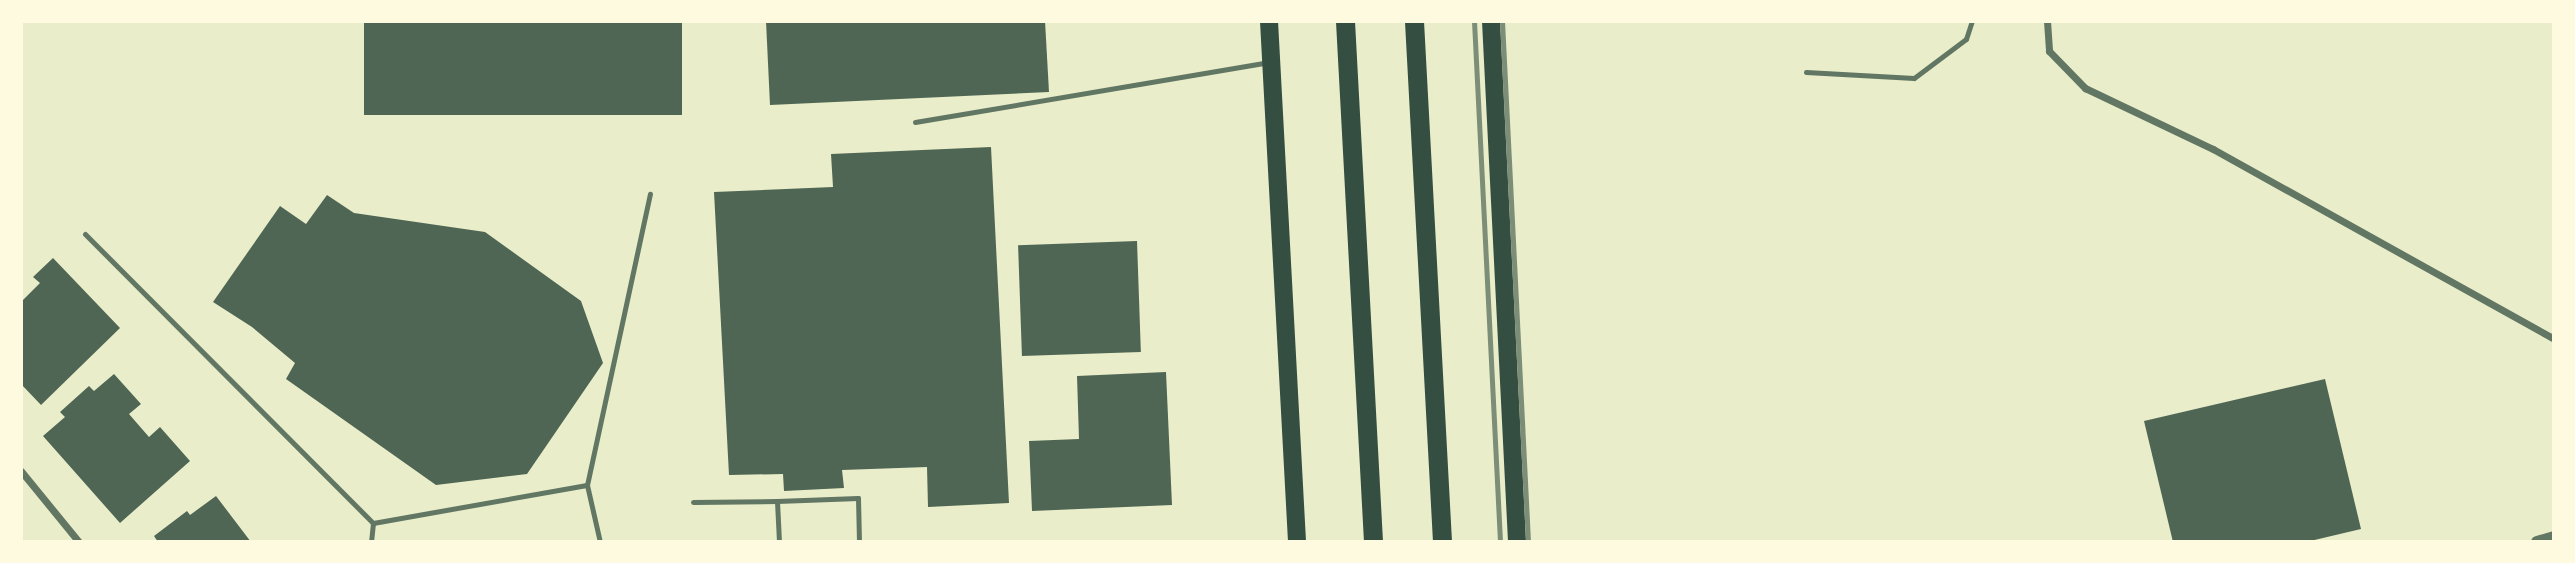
<!DOCTYPE html>
<html>
<head>
<meta charset="utf-8">
<style>
	body { margin:0 }
	#map { position:relative; width:2575px; height:563px; overflow:hidden; background:#e9edc9; font-family:"Roboto Condensed",sans-serif }
	div>[style] { position:absolute }
	.building>* { inset:0; background:#4f6655; transform-origin:0 0 }
	.service>* { height:5px; margin:-2.5px; padding:0 2.5px; transform-origin:2.5px; border-radius:2.5px; background:#617663 }
	.minor>* { height:7px; margin:-3.5px; padding:0 3.5px; transform-origin:3.5px; border-radius:3.5px; background:#617663 }
	.tertiary>* { height:12px; margin:-6px; padding:0 6px; transform-origin:6px; border-radius:6px; background:#617663 }
	.primary>* { height:18px; margin:-9px; padding:0 9px; transform-origin:9px; border-radius:9px; background:#344e41 }
	.trunk>* { height:19px; margin:-9.5px; padding:0 9.5px; transform-origin:9.5px; border-radius:9.5px; background:#344e41 }
	.rail>* { height:5px; margin:-2.5px; padding:0 2.5px; transform-origin:2.5px; border-radius:2.5px; background:#7c8e77 }
	span { translate:-50% -50%; white-space:nowrap; text-align:center; line-height:1.15; -webkit-text-stroke:5px #fefae0; paint-order:stroke }
	.frame { position:absolute; inset:0; border:23px solid #fefae0; pointer-events:none }
</style>
</head>
<body>
<div id="map">
	<div class="building">
		<div style="left:364px;top:21px;width:318px;height:94px"></div>
		<div style="clip-path:polygon(766px 21px,1045px 21px,1049px 92px,770px 105px)"></div>
		<div style="clip-path:polygon(991px 147px,1009px 503px,928px 507px,927px 467px,842px 470px,844px 488px,784px 491px,783px 474px,729px 475px,714px 192px,833px 187px,831px 154px)"></div>
		<div style="clip-path:polygon(327px 195px,354px 213px,485px 232px,581px 301px,603px 363px,527px 474px,436px 485px,286px 379px,295px 363px,252px 327px,213px 302px,280px 206px,306px 224px)"></div>
		<div style="left:1137px;top:241px;width:111px;height:119px;rotate:88deg"></div>
		<div style="clip-path:polygon(53px 258px,120px 328px,41px 405px,21px 384px,21px 302px,40px 283px,33px 277px)"></div>
		<div style="clip-path:polygon(1166px 372px,1172px 505px,1032px 511px,1029px 441px,1079px 439px,1077px 376px)"></div>
		<div style="clip-path:polygon(114px 374px,141px 404px,129px 414px,149px 437px,160px 427px,190px 461px,120px 523px,43px 436px,65px 417px,60px 412px,89px 386px,94px 391px)"></div>
		<div style="clip-path:polygon(2325px 379px,2361px 529px,2306px 542px,2173px 542px,2144px 421px)"></div>
		<div style="clip-path:polygon(216px 496px,251px 542px,158px 542px,154px 536px,187px 511px,190px 515px)"></div>
	</div>
	<div class="service">
		<div style="left:1806px;top:72px;width:108px;rotate:3.2deg"></div>
		<div style="left:1914px;top:78px;width:65px;rotate:-36.9deg"></div>
		<div style="left:1966px;top:39px;width:19px;rotate:-72deg"></div>
		<div style="left:915px;top:122px;width:358px;rotate:-9.6deg"></div>
		<div style="left:85px;top:234px;width:408px;rotate:45.1deg"></div>
		<div style="left:587px;top:485px;width:298px;rotate:-77.8deg"></div>
		<div style="left:777px;top:501px;width:81px;rotate:-2.1deg"></div>
		<div style="left:858px;top:498px;width:44px;rotate:88.7deg"></div>
		<div style="left:693px;top:502px;width:84px;rotate:-0.7deg"></div>
		<div style="left:777px;top:501px;width:41px;rotate:87.2deg"></div>
		<div style="left:371px;top:542px;width:19px;rotate:-84deg"></div>
		<div style="left:373px;top:523px;width:217px;rotate:-10.1deg"></div>
		<div style="left:587px;top:485px;width:58px;rotate:77.2deg"></div>
	</div>
	<div class="minor">
		<div style="left:2047px;top:21px;width:30px;rotate:86deg"></div>
		<div style="left:2049px;top:51px;width:52px;rotate:45.8deg"></div>
		<div style="left:2085px;top:88px;width:142px;rotate:25.5deg"></div>
		<div style="left:2213px;top:149px;width:390px;rotate:29.1deg"></div>
		<div style="left:21px;top:471px;width:92px;rotate:50.8deg"></div>
	</div>
	<div class="tertiary">
		<div style="left:2537px;top:542px;width:18px;rotate:-16deg"></div>
	</div>
	<div class="primary">
		<div style="left:1269px;top:21px;width:522px;rotate:86.92deg"></div>
		<div style="left:1491px;top:21px;width:522px;rotate:87.14deg"></div>
	</div>
	<div class="trunk">
		<div style="left:1345px;top:21px;width:522px;rotate:86.92deg"></div>
		<div style="left:1414px;top:21px;width:522px;rotate:86.92deg"></div>
	</div>
	<div class="rail">
		<div style="left:1474px;top:21px;width:522px;rotate:87.14deg"></div>
		<div style="left:1502px;top:21px;width:522px;rotate:87.14deg"></div>
	</div>
	<div class="frame"></div>
</div>
</body>
</html>
